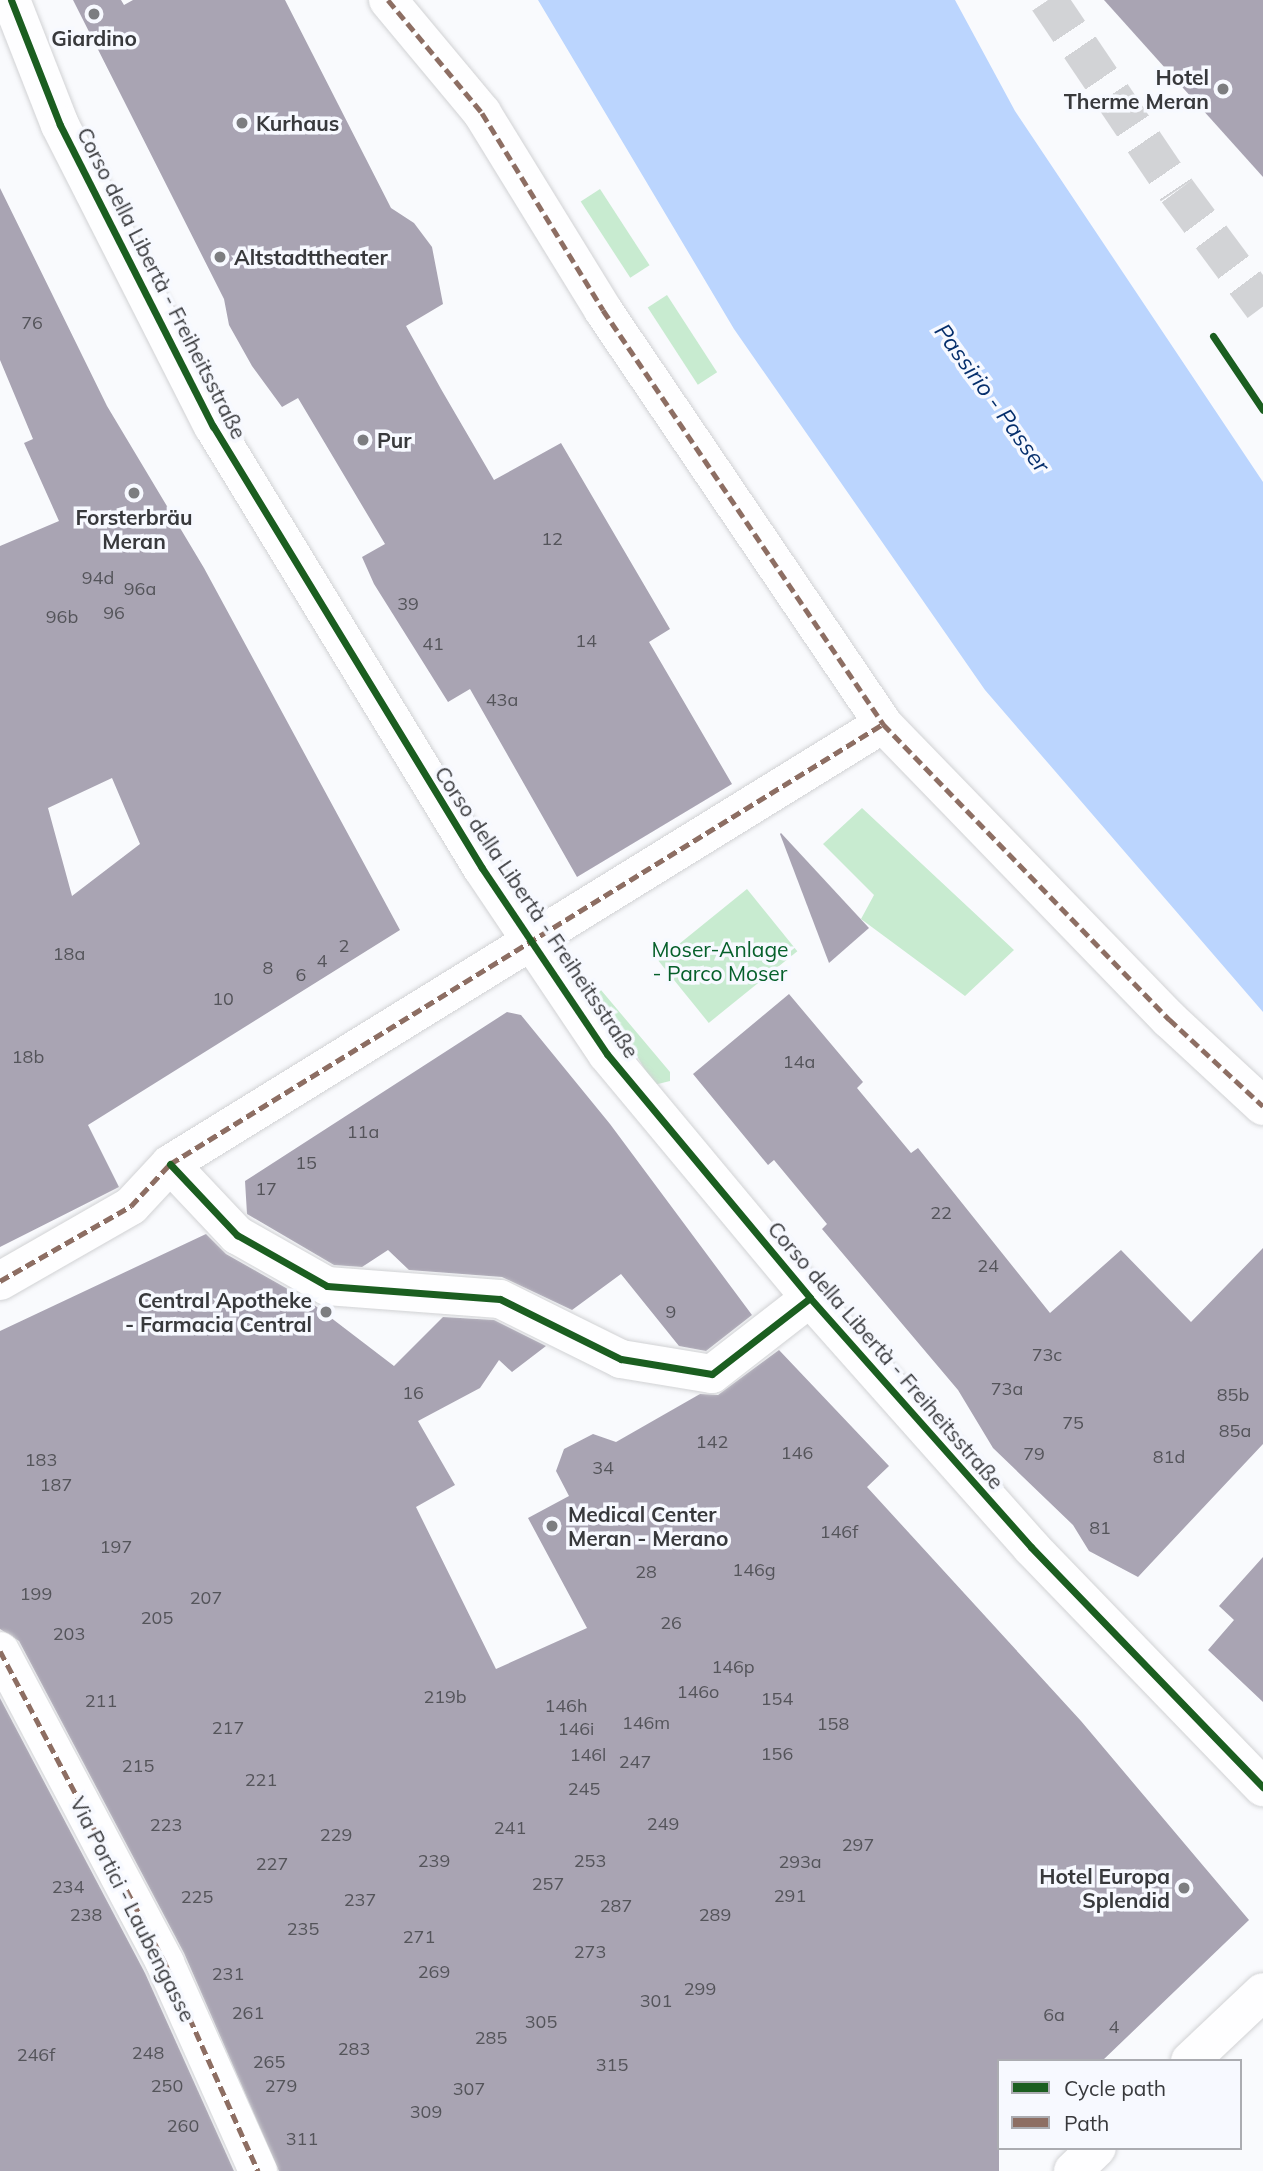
<!DOCTYPE html>
<html>
<head>
<meta charset="utf-8">
<style>
	body { margin:0 }
	#map { position:relative; width:1263px; height:2171px; overflow:hidden; background:#f9fafd; font-family:Mulish,sans-serif }
	div>[style] { position:absolute }
	.green>* { inset:0; background:#c8ebd0; transform-origin:0 0 }
	.water>* { inset:0; background:#bbd5fe }
	.building>* { inset:0; background:#a9a4b3 }
	.major-tunnel>* { height:38px; margin-top:-19px; transform-origin:0; background:repeating-linear-gradient(90deg,#d2d3d6 0 38px,transparent 0 57px) }
	.roads { filter:drop-shadow(0 0 2px #d1d2d4) drop-shadow(0 0 2px #d1d2d4) }
	.minor>* { height:38px; margin:-19px; padding:0 19px; transform-origin:19px; border-radius:19px; background:#fefeff }
	.major>* { height:38px; margin:-19px; padding:0 19px; transform-origin:19px; border-radius:19px; background:#fefeff }
	.quiet>* { height:5px; margin-top:-2.5px; transform-origin:0; background:repeating-linear-gradient(90deg,#8d6e63 0 10px,transparent 0 15px) }
	.cycleway>* { height:7px; margin:-3.5px; padding:0 3.5px; transform-origin:3.5px; border-radius:3.5px; background:#1b5e20 }
	.dots>* { width:19px; height:19px; translate:-50% -50%; box-sizing:border-box; border:4px solid #f7f9ff; border-radius:50% }
	span { translate:-50% -50%; white-space:nowrap; text-align:center; line-height:1.15; -webkit-text-stroke:7px #f7f9ff; paint-order:stroke }
	.number-label { font-size:18px; color:#54545a }
	.number-label span { -webkit-text-stroke-width:0 }
	.poi-label { font-size:21px; color:#38393c; font-weight:700 }
	.right { translate:-100% -50%; text-align:right }
	.left { translate:0 -50%; text-align:left }
	.street-label { font-size:21px; color:#38393c }
	.park-label { font-size:21px; color:#06602b }
	.water-label { font-size:23px; color:#062f6c; font-style:italic }
	.legend { position:absolute; left:997px; top:2059px; width:245px; height:91px; box-sizing:border-box; background:#f7f9ff; border:2px solid #abacb1; margin:0; padding:9px 12px; list-style:none; font-size:21px; color:#38393c }
	.legend li { display:flex; align-items:center; gap:14px; height:35px }
	.legend b { width:35px; border:2px solid #abacb1 }
</style>
</head>
<body>
<div id="map">
	<div class="green">
		<div style="left:600px;top:189px;width:91px;height:23px;rotate:57deg"></div>
		<div style="left:667px;top:295px;width:92px;height:23px;rotate:57deg"></div>
		<div style="clip-path:polygon(862px 808px,1014px 950px,965px 996px,861px 919px,874px 895px,823px 844px)"></div>
		<div style="left:747px;top:889px;width:80px;height:114px;rotate:51deg"></div>
		<div style="clip-path:polygon(601px 990px,670px 1072px,670px 1081px,654px 1085px,624px 1034px,602px 1020px,593px 999px)"></div>
	</div>
	<div class="water">
		<div style="clip-path:polygon(538px 0,955px 0,1015px 111px,1263px 482px,1263px 1012px,985px 690px,734px 329px)"></div>
	</div>
	<div class="building">
		<div style="clip-path:polygon(73px 0,121px 0,124px 5px,133px 0,285px 0,391px 208px,414px 223px,432px 247px,443px 304px,406px 326px,441px 389px,494px 480px,561px 443px,670px 629px,649px 642px,732px 784px,577px 877px,470px 689px,448px 702px,374px 584px,362px 557px,385px 544px,298px 398px,282px 407px,252px 366px,229px 325px,224px 299px)"></div>
		<div style="clip-path:polygon(1104px 0,1263px 0,1263px 177px)"></div>
		<div style="clip-path:polygon(evenodd,0 188px,107px 406px,204px 568px,400px 930px,88px 1125px,119px 1187px,0 1247px,0 546px,59px 521px,24px 443px,33px 439px,0 360px,0 188px,112px 778px,140px 844px,72px 896px,48px 808px,112px 778px)"></div>
		<div style="clip-path:polygon(781px 833px,869px 928px,829px 963px,780px 834px)"></div>
		<div style="clip-path:polygon(789px 994px,863px 1082px,857px 1088px,911px 1153px,918px 1148px,1050px 1313px,1121px 1250px,1191px 1322px,1263px 1248px,1263px 1444px,1138px 1577px,1089px 1551px,1073px 1525px,993px 1448px,958px 1390px,822px 1229px,827px 1224px,774px 1160px,768px 1165px,693px 1074px)"></div>
		<div style="clip-path:polygon(507px 1012px,521px 1015px,610px 1124px,752px 1315px,706px 1351px,679px 1346px,621px 1274px,572px 1310px,502px 1277px,409px 1270px,388px 1250px,362px 1267px,334px 1265px,247px 1214px,245px 1181px)"></div>
		<div style="clip-path:polygon(206px 1234px,226px 1254px,309px 1301px,394px 1366px,443px 1317px,494px 1320px,546px 1346px,512px 1372px,499px 1360px,480px 1388px,418px 1421px,455px 1485px,416px 1507px,496px 1669px,587px 1628px,528px 1518px,569px 1496px,556px 1471px,564px 1449px,593px 1434px,616px 1442px,700px 1394px,718px 1395px,779px 1350px,889px 1466px,867px 1487px,1081px 1721px,1249px 1920px,1102px 2061px,999px 2061px,999px 2171px,279px 2171px,184px 1953px,19px 1641px,0 1629px,0 1331px)"></div>
		<div style="clip-path:polygon(1263px 1557px,1263px 1702px,1208px 1650px,1234px 1620px,1219px 1606px)"></div>
		<div style="clip-path:polygon(0 1698px,145px 1973px,234px 2171px,0 2171px)"></div>
	</div>
	<div class="major-tunnel">
		<div style="left:1048px;top:0;width:230px;rotate:56deg"></div>
		<div style="left:1177px;top:191px;width:144px;rotate:53.4deg"></div>
	</div>
	<div class="roads">
		<div class="minor">
			<div style="left:11px;top:0;width:134px;rotate:68.6deg"></div>
			<div style="left:60px;top:125px;width:338px;rotate:63.1deg"></div>
			<div style="left:213px;top:426px;width:517px;rotate:58.68deg"></div>
			<div style="left:482px;top:868px;width:224px;rotate:56.1deg"></div>
			<div style="left:607px;top:1054px;width:317px;rotate:50.2deg"></div>
			<div style="left:810px;top:1298px;width:333px;rotate:48.4deg"></div>
			<div style="left:1031px;top:1547px;width:334px;rotate:46deg"></div>
			<div style="left:388px;top:0;width:147px;rotate:50.2deg"></div>
			<div style="left:482px;top:113px;width:231px;rotate:58.4deg"></div>
			<div style="left:603px;top:310px;width:500px;rotate:55.9deg"></div>
			<div style="left:883px;top:724px;width:411px;rotate:45.9deg"></div>
			<div style="left:1169px;top:1019px;width:128px;rotate:42.8deg"></div>
			<div style="left:170px;top:1164px;width:98px;rotate:46.7deg"></div>
			<div style="left:237px;top:1235px;width:103px;rotate:29.5deg"></div>
			<div style="left:327px;top:1286px;width:173px;rotate:4.3deg"></div>
			<div style="left:500px;top:1299px;width:135px;rotate:26.4deg"></div>
			<div style="left:621px;top:1359px;width:92px;rotate:9.4deg"></div>
			<div style="left:712px;top:1374px;width:124px;rotate:-37.8deg"></div>
			<div style="left:0;top:1281px;width:151px;rotate:-29.8deg"></div>
			<div style="left:131px;top:1206px;width:57px;rotate:-47.1deg"></div>
			<div style="left:170px;top:1164px;width:838px;rotate:-31.68deg"></div>
			<div style="left:0;top:1651px;width:353px;rotate:62.1deg"></div>
			<div style="left:165px;top:1963px;width:228px;rotate:65.9deg"></div>
		</div>
		<div class="major">
			<div style="left:1190px;top:2061px;width:100px;rotate:-43.4deg"></div>
			<div style="left:1073px;top:2171px;width:33px;rotate:-44deg"></div>
		</div>
	</div>
	<div class="quiet">
		<div style="left:388px;top:0;width:147px;rotate:50.2deg"></div>
		<div style="left:482px;top:113px;width:231px;rotate:58.4deg"></div>
		<div style="left:603px;top:310px;width:500px;rotate:55.9deg"></div>
		<div style="left:883px;top:724px;width:411px;rotate:45.9deg"></div>
		<div style="left:1169px;top:1019px;width:128px;rotate:42.8deg"></div>
		<div style="left:0;top:1281px;width:151px;rotate:-29.8deg"></div>
		<div style="left:131px;top:1206px;width:57px;rotate:-47.1deg"></div>
		<div style="left:170px;top:1164px;width:838px;rotate:-31.68deg"></div>
		<div style="left:0;top:1651px;width:353px;rotate:62.1deg"></div>
		<div style="left:165px;top:1963px;width:228px;rotate:65.9deg"></div>
	</div>
	<div class="cycleway">
		<div style="left:11px;top:0;width:134px;rotate:68.6deg"></div>
		<div style="left:60px;top:125px;width:338px;rotate:63.1deg"></div>
		<div style="left:213px;top:426px;width:517px;rotate:58.68deg"></div>
		<div style="left:482px;top:868px;width:224px;rotate:56.1deg"></div>
		<div style="left:607px;top:1054px;width:317px;rotate:50.2deg"></div>
		<div style="left:810px;top:1298px;width:333px;rotate:48.4deg"></div>
		<div style="left:1031px;top:1547px;width:334px;rotate:46deg"></div>
		<div style="left:1213px;top:336px;width:89px;rotate:56deg"></div>
		<div style="left:170px;top:1164px;width:98px;rotate:46.7deg"></div>
		<div style="left:237px;top:1235px;width:103px;rotate:29.5deg"></div>
		<div style="left:327px;top:1286px;width:173px;rotate:4.3deg"></div>
		<div style="left:500px;top:1299px;width:135px;rotate:26.4deg"></div>
		<div style="left:621px;top:1359px;width:92px;rotate:9.4deg"></div>
		<div style="left:712px;top:1374px;width:124px;rotate:-37.8deg"></div>
	</div>
	<div class="dots">
		<div style="left:94px;top:14px;background:#7c7d80"></div>
		<div style="left:1223px;top:89px;background:#7c7d80"></div>
		<div style="left:242px;top:123px;background:#7c7d80"></div>
		<div style="left:220px;top:257px;background:#7c7d80"></div>
		<div style="left:363px;top:440px;background:#7c7d80"></div>
		<div style="left:134px;top:493px;background:#7c7d80"></div>
		<div style="left:326px;top:1312px;background:#7c7d80"></div>
		<div style="left:552px;top:1526px;background:#7c7d80"></div>
		<div style="left:1184px;top:1888px;background:#7c7d80"></div>
	</div>
	<div class="number-label">
		<span style="left:32px;top:323px">76</span>
		<span style="left:552px;top:539px">12</span>
		<span style="left:98px;top:578px">94d</span>
		<span style="left:140px;top:589px">96a</span>
		<span style="left:408px;top:604px">39</span>
		<span style="left:114px;top:613px">96</span>
		<span style="left:62px;top:617px">96b</span>
		<span style="left:586px;top:641px">14</span>
		<span style="left:433px;top:644px">41</span>
		<span style="left:502px;top:700px">43a</span>
		<span style="left:344px;top:946px">2</span>
		<span style="left:69px;top:954px">18a</span>
		<span style="left:322px;top:961px">4</span>
		<span style="left:268px;top:968px">8</span>
		<span style="left:301px;top:975px">6</span>
		<span style="left:223px;top:999px">10</span>
		<span style="left:28px;top:1057px">18b</span>
		<span style="left:799px;top:1062px">14a</span>
		<span style="left:363px;top:1132px">11a</span>
		<span style="left:306px;top:1163px">15</span>
		<span style="left:266px;top:1189px">17</span>
		<span style="left:941px;top:1213px">22</span>
		<span style="left:988px;top:1266px">24</span>
		<span style="left:671px;top:1312px">9</span>
		<span style="left:1047px;top:1355px">73c</span>
		<span style="left:1007px;top:1389px">73a</span>
		<span style="left:413px;top:1393px">16</span>
		<span style="left:1233px;top:1395px">85b</span>
		<span style="left:1073px;top:1423px">75</span>
		<span style="left:1235px;top:1431px">85a</span>
		<span style="left:712px;top:1442px">142</span>
		<span style="left:797px;top:1453px">146</span>
		<span style="left:1034px;top:1454px">79</span>
		<span style="left:1169px;top:1457px">81d</span>
		<span style="left:41px;top:1460px">183</span>
		<span style="left:603px;top:1468px">34</span>
		<span style="left:56px;top:1485px">187</span>
		<span style="left:1100px;top:1528px">81</span>
		<span style="left:839px;top:1532px">146f</span>
		<span style="left:116px;top:1547px">197</span>
		<span style="left:754px;top:1570px">146g</span>
		<span style="left:646px;top:1572px">28</span>
		<span style="left:36px;top:1594px">199</span>
		<span style="left:206px;top:1598px">207</span>
		<span style="left:157px;top:1618px">205</span>
		<span style="left:671px;top:1623px">26</span>
		<span style="left:69px;top:1634px">203</span>
		<span style="left:733px;top:1667px">146p</span>
		<span style="left:698px;top:1692px">146o</span>
		<span style="left:445px;top:1697px">219b</span>
		<span style="left:777px;top:1699px">154</span>
		<span style="left:101px;top:1701px">211</span>
		<span style="left:566px;top:1706px">146h</span>
		<span style="left:646px;top:1723px">146m</span>
		<span style="left:833px;top:1724px">158</span>
		<span style="left:228px;top:1728px">217</span>
		<span style="left:576px;top:1729px">146i</span>
		<span style="left:777px;top:1754px">156</span>
		<span style="left:588px;top:1755px">146l</span>
		<span style="left:635px;top:1762px">247</span>
		<span style="left:138px;top:1766px">215</span>
		<span style="left:261px;top:1780px">221</span>
		<span style="left:584px;top:1789px">245</span>
		<span style="left:663px;top:1824px">249</span>
		<span style="left:166px;top:1825px">223</span>
		<span style="left:510px;top:1828px">241</span>
		<span style="left:336px;top:1835px">229</span>
		<span style="left:858px;top:1845px">297</span>
		<span style="left:434px;top:1861px">239</span>
		<span style="left:590px;top:1861px">253</span>
		<span style="left:800px;top:1862px">293a</span>
		<span style="left:272px;top:1864px">227</span>
		<span style="left:548px;top:1884px">257</span>
		<span style="left:68px;top:1887px">234</span>
		<span style="left:790px;top:1896px">291</span>
		<span style="left:197px;top:1897px">225</span>
		<span style="left:360px;top:1900px">237</span>
		<span style="left:616px;top:1906px">287</span>
		<span style="left:86px;top:1915px">238</span>
		<span style="left:715px;top:1915px">289</span>
		<span style="left:303px;top:1929px">235</span>
		<span style="left:419px;top:1937px">271</span>
		<span style="left:590px;top:1952px">273</span>
		<span style="left:434px;top:1972px">269</span>
		<span style="left:228px;top:1974px">231</span>
		<span style="left:700px;top:1989px">299</span>
		<span style="left:656px;top:2001px">301</span>
		<span style="left:248px;top:2013px">261</span>
		<span style="left:1054px;top:2015px">6a</span>
		<span style="left:541px;top:2022px">305</span>
		<span style="left:1114px;top:2027px">4</span>
		<span style="left:491px;top:2038px">285</span>
		<span style="left:354px;top:2049px">283</span>
		<span style="left:148px;top:2053px">248</span>
		<span style="left:36px;top:2055px">246f</span>
		<span style="left:269px;top:2062px">265</span>
		<span style="left:612px;top:2065px">315</span>
		<span style="left:167px;top:2086px">250</span>
		<span style="left:281px;top:2086px">279</span>
		<span style="left:469px;top:2089px">307</span>
		<span style="left:426px;top:2112px">309</span>
		<span style="left:183px;top:2126px">260</span>
		<span style="left:302px;top:2139px">311</span>
	</div>
	<div class="poi-label">
		<span style="left:94px;top:38px">Giardino</span>
		<span class="right" style="left:1209px;top:89px">Hotel<br>Therme Meran</span>
		<span class="left" style="left:256px;top:123px">Kurhaus</span>
		<span class="left" style="left:234px;top:257px">Altstadttheater</span>
		<span class="left" style="left:377px;top:440px">Pur</span>
		<span style="left:134px;top:529px">Forsterbräu<br>Meran</span>
		<span class="right" style="left:312px;top:1312px">Central Apotheke<br>- Farmacia Central</span>
		<span class="left" style="left:568px;top:1526px">Medical Center<br>Meran - Merano</span>
		<span class="right" style="left:1170px;top:1888px">Hotel Europa<br>Splendid</span>
	</div>
	<div class="street-label">
		<span style="left:162px;top:283px;rotate:63deg">Corso della Libertà - Freiheitsstraße</span>
		<span style="left:537px;top:912px;rotate:56deg">Corso della Libertà - Freiheitsstraße</span>
		<span style="left:886px;top:1355px;rotate:49deg">Corso della Libertà - Freiheitsstraße</span>
		<span style="left:133px;top:1909px;rotate:63deg">Via Portici - Laubengasse</span>
	</div>
	<div class="park-label">
		<span style="left:720px;top:961px">Moser-Anlage<br>- Parco Moser</span>
	</div>
	<div class="water-label">
		<span style="left:992px;top:398px;rotate:54deg">Passirio - Passer</span>
	</div>
	<ul class="legend">
	<li><b style="height:9px;background:#1b5e20"></b>Cycle path</li>
	<li><b style="height:9px;background:#8d6e63"></b>Path</li>
	</ul>
</div>
</body>
</html>
